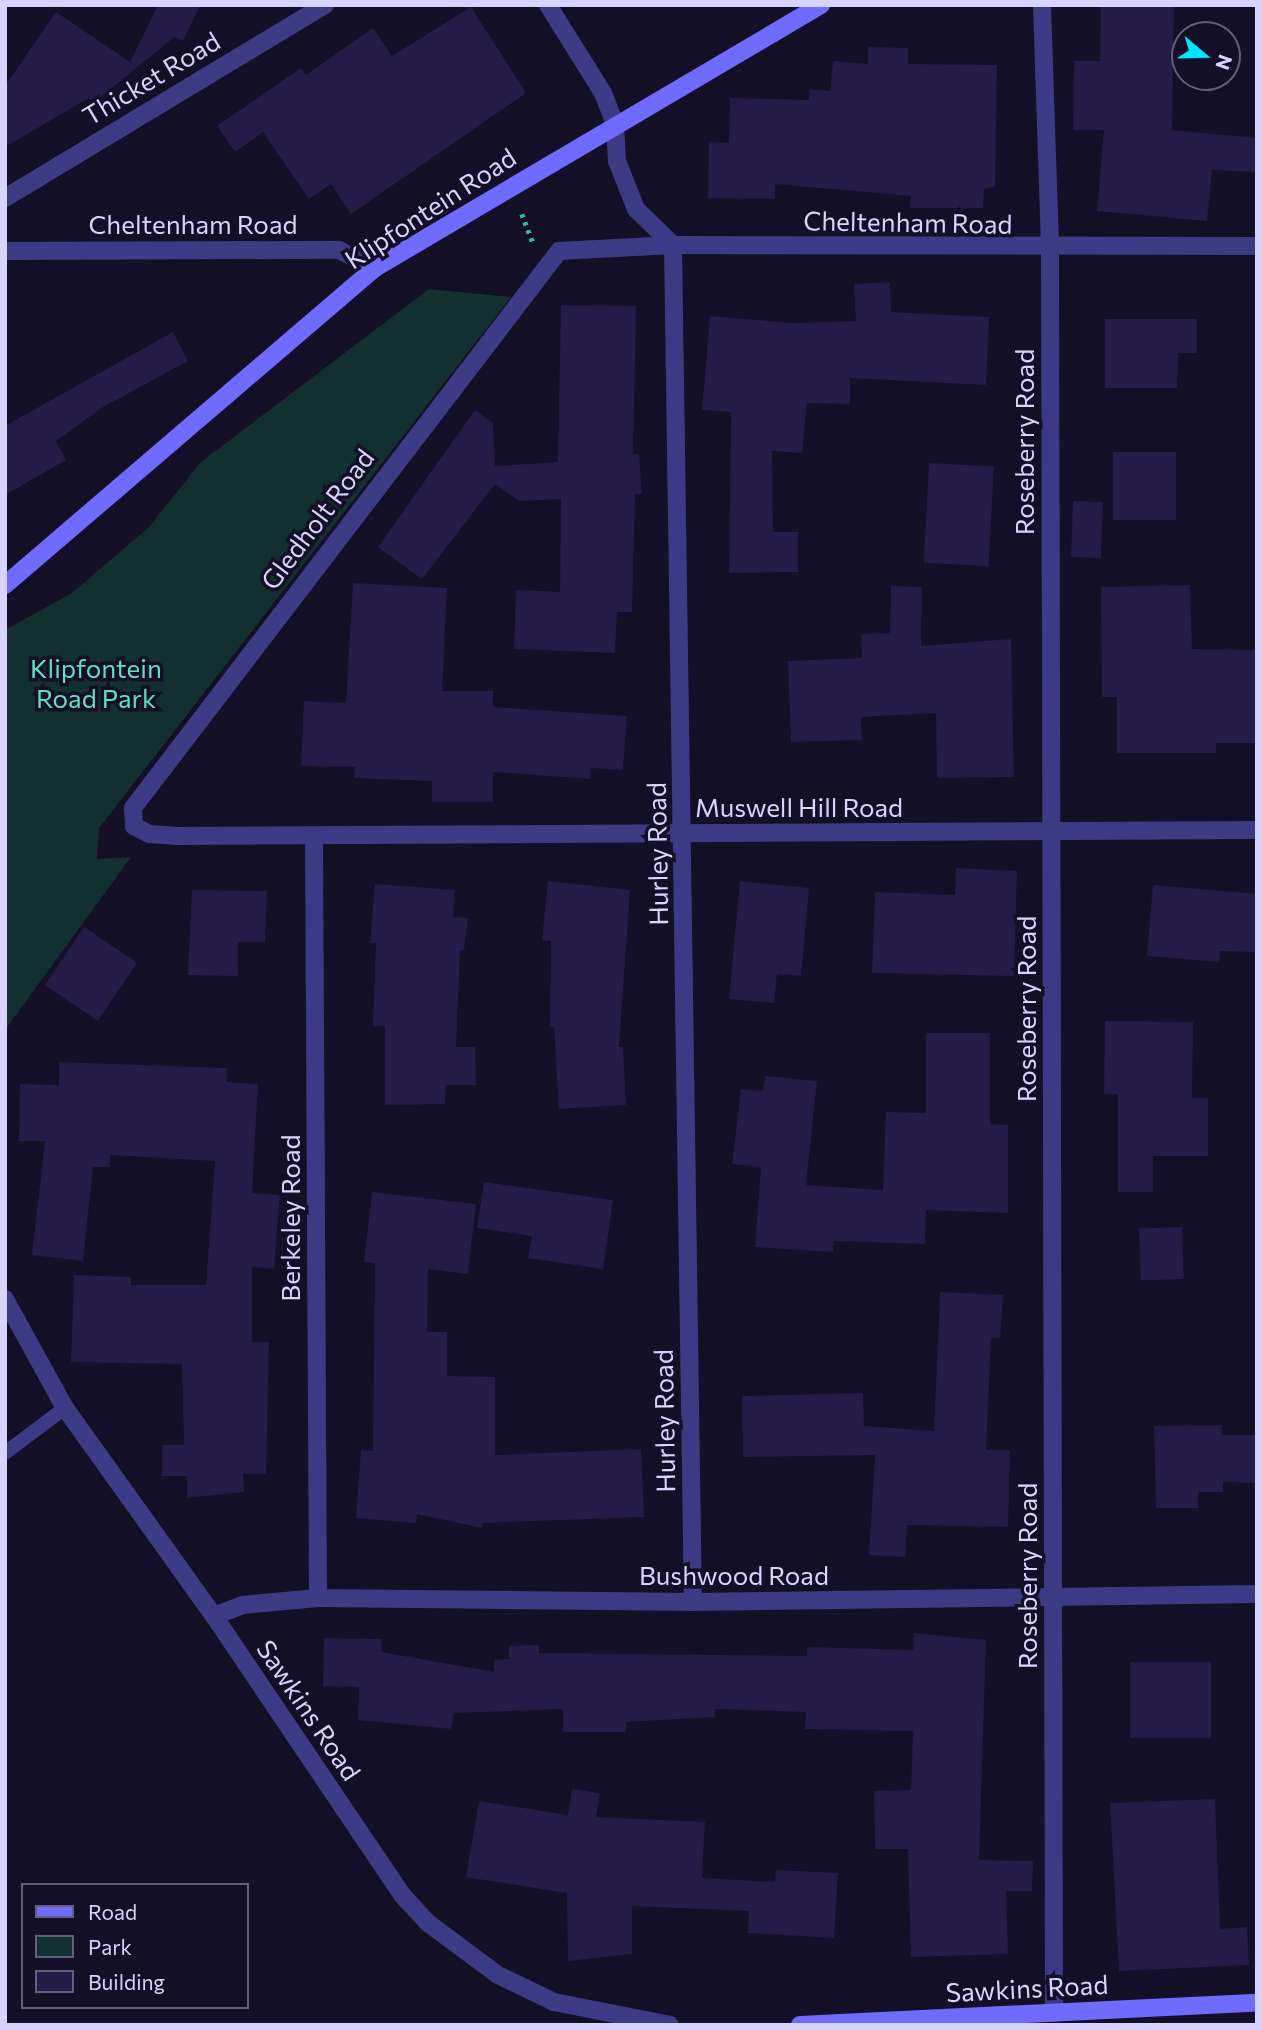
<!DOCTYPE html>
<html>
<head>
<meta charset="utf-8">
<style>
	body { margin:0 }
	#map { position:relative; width:1262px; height:2030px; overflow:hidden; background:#130f26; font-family:Commissioner,sans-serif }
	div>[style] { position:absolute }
	.green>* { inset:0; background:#12302f }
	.building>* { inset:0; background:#241b47; transform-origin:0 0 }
	.path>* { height:4.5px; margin-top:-2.25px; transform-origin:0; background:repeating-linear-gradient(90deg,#2fb8b0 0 3.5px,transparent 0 8.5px) }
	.service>* { height:14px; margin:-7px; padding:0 7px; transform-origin:7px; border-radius:7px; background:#3d3a85 }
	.minor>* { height:18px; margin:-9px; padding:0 9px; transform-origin:9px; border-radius:9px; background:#3d3a85 }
	.tertiary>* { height:18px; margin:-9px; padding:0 9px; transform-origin:9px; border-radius:9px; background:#3d3a85 }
	.secondary>* { height:18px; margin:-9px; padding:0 9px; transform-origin:9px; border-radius:9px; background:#6f6bff }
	span { translate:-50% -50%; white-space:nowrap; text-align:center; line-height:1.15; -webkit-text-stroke:7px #130f26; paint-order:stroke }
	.street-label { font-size:26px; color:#d9d4ff }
	.park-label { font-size:26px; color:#5fe0c0 }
	.frame { position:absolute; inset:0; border:7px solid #d9d4ff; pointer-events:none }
	.legend { position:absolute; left:21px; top:1883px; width:228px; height:126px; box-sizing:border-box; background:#130f26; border:2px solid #625e7d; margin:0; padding:9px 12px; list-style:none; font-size:21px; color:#d9d4ff }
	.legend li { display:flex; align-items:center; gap:14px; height:35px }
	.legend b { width:35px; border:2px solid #625e7d }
	.north { position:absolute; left:1171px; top:21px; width:70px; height:70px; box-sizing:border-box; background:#130f26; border:2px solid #625e7d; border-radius:50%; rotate:109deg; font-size:19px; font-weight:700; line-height:28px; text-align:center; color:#d9d4ff }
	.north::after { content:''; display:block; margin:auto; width:24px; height:32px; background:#00e5ff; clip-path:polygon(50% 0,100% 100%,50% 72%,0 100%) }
</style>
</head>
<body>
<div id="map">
	<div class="green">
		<div style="clip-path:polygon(429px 289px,511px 297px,99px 828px,97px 859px,131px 857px,5px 1030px,5px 630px,72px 593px,149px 527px,201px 462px)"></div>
	</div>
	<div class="building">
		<div style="clip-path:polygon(158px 5px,200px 5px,183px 41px,174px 37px,95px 102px,89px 98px,5px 147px,5px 86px,56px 12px,130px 62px)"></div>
		<div style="clip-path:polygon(1101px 5px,1174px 5px,1172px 130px,1257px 138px,1257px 172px,1212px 170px,1207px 221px,1097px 211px,1104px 130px,1073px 130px,1074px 61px,1100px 61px)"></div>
		<div style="clip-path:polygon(471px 7px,526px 93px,351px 214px,331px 184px,309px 199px,263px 132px,235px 152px,217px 126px,301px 68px,306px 75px,373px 28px,392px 56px)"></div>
		<div style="clip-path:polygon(868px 47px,908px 48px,908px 64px,997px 65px,995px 187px,984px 189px,983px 208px,910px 208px,911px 196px,775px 184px,775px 199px,708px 198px,709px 142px,729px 143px,730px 98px,809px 100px,810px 89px,830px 91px,833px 61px,868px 64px)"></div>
		<div style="clip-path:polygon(890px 282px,891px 312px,989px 317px,986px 385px,850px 378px,850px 404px,807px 403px,802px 453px,772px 451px,773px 532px,798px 532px,798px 572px,729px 573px,731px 412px,702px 410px,710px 316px,792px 323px,856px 321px,854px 284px)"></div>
		<div style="clip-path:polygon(561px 305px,636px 306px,633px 454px,639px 454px,642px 494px,635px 494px,632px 612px,617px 612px,615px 653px,514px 649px,516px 590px,560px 592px,561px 499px,519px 501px,495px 484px,422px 579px,378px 547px,475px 410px,493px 423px,495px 466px,558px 462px)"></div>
		<div style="clip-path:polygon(1105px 319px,1197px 319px,1197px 353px,1178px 353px,1177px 388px,1105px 388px)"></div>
		<div style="clip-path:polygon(173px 332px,188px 361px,103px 407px,56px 441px,66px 460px,5px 495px,5px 426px)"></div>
		<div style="left:1176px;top:452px;width:68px;height:63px;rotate:90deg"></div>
		<div style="left:929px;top:463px;width:65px;height:100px;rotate:3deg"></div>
		<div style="left:1073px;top:501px;width:30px;height:56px;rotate:2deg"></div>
		<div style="clip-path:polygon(353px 583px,447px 588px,442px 691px,493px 691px,493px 707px,627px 716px,623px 770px,591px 768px,590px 779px,493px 772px,493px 802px,432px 802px,432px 781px,354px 778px,355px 767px,301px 766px,304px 701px,346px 703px)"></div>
		<div style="clip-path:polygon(1190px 585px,1192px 649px,1257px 650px,1257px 743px,1216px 743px,1216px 753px,1117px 753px,1117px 697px,1102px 697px,1101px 587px)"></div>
		<div style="clip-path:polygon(891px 586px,922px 587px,921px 646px,1011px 639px,1014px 777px,937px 778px,936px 713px,861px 717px,862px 740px,791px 742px,788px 661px,862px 658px,861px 634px,890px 633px)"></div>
		<div style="clip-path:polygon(956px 868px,1017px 871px,1014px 976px,872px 973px,875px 892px,955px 895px)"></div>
		<div style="clip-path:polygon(548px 881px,630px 890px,619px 1047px,623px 1047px,626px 1105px,559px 1109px,554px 1027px,550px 1027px,551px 941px,542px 940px)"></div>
		<div style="clip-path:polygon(740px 881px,809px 888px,801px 976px,777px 974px,774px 1003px,729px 999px)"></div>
		<div style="clip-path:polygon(375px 884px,455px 890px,453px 917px,468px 918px,464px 950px,460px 950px,456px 1047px,475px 1047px,476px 1085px,446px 1085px,445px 1104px,385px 1105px,385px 1026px,373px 1026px,376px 943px,370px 943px)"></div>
		<div style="clip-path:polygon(1153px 885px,1257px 894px,1257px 952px,1220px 951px,1219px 962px,1147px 956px)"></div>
		<div style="clip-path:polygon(192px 890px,267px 891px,265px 942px,238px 942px,238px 976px,188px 975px)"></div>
		<div style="left:84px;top:927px;width:64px;height:70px;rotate:34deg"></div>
		<div style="clip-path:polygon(1105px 1021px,1193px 1022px,1192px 1098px,1208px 1098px,1208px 1156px,1153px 1156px,1153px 1192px,1118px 1192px,1118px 1094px,1104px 1094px)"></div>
		<div style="clip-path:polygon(926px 1033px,990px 1033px,990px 1124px,1008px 1125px,1008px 1213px,926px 1210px,925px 1244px,834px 1241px,833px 1252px,755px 1247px,761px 1167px,732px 1164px,741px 1089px,763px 1091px,765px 1076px,817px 1081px,806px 1185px,883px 1190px,886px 1112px,926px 1113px)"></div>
		<div style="clip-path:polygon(59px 1062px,227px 1068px,226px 1082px,258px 1084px,252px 1193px,280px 1195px,274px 1269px,252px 1267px,252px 1342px,269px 1342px,266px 1474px,243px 1474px,244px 1492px,187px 1498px,187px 1476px,162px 1476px,162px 1445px,184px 1445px,182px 1364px,71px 1362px,74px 1275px,131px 1277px,131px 1285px,206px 1285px,215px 1161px,110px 1155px,110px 1167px,93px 1167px,83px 1261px,32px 1255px,45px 1141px,19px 1141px,20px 1084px,59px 1085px)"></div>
		<div style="clip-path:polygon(484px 1182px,613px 1200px,603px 1269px,528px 1258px,532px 1236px,477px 1228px)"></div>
		<div style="clip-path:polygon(372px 1192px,476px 1204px,468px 1274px,428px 1269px,427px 1332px,447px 1332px,447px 1376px,495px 1377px,495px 1455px,641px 1449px,644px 1517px,483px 1523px,482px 1528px,417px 1514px,416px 1523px,356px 1518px,361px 1450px,373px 1451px,375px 1263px,364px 1262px)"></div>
		<div style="left:1182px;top:1227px;width:52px;height:43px;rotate:88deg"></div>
		<div style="clip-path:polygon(940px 1292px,1003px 1295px,1000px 1338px,991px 1338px,986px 1450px,1010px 1450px,1008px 1527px,907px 1525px,905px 1557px,869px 1555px,875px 1455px,743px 1457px,742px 1396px,863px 1393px,864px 1426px,934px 1431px)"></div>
		<div style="clip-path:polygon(1222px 1425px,1222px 1435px,1257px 1435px,1257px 1483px,1223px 1482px,1223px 1492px,1198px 1492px,1198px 1508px,1156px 1508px,1154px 1426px)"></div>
		<div style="clip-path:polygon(914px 1633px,986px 1640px,979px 1860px,1033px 1861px,1032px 1891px,1006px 1891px,1008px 1954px,911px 1957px,908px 1849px,875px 1849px,874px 1791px,911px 1790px,913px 1731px,805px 1729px,806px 1712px,715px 1709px,715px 1717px,626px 1722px,626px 1732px,563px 1732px,563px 1709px,454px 1713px,451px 1729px,358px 1720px,359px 1687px,323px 1686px,324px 1638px,382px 1639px,381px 1652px,494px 1672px,494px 1660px,509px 1659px,509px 1646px,539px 1645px,539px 1653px,807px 1656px,807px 1647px,913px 1650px)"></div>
		<div style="left:1130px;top:1662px;width:81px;height:76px"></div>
		<div style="clip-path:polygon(572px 1789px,600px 1793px,596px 1817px,705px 1822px,702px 1878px,775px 1882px,776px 1870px,838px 1873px,834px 1938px,748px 1933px,749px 1911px,632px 1906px,632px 1954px,568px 1961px,567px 1893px,466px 1877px,479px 1801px,568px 1815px)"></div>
		<div style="clip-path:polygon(1215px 1799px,1220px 1929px,1247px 1927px,1249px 1965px,1119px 1971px,1110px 1803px)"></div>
	</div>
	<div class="path">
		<div style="left:522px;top:214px;width:30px;rotate:69deg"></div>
	</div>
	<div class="service">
		<div style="left:5px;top:1453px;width:75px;rotate:-36.9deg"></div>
	</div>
	<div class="minor">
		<div style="left:548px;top:5px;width:104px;rotate:58deg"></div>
		<div style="left:603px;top:93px;width:33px;rotate:69deg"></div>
		<div style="left:615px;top:124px;width:37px;rotate:87deg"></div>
		<div style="left:617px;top:161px;width:52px;rotate:68.4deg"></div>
		<div style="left:636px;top:209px;width:52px;rotate:44.2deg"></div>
		<div style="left:673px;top:245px;width:1357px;rotate:89.16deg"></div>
		<div style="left:1042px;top:5px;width:244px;rotate:88.1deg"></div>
		<div style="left:1050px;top:249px;width:1764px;rotate:89.87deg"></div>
		<div style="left:5px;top:198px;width:374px;rotate:-31.1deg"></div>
		<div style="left:1257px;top:246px;width:584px;rotate:-179.9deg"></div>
		<div style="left:673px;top:245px;width:114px;rotate:177deg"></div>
		<div style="left:559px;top:251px;width:701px;rotate:127.41deg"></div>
		<div style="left:133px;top:808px;width:18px;rotate:87deg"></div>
		<div style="left:134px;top:826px;width:17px;rotate:28deg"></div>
		<div style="left:149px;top:834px;width:26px;rotate:4deg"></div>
		<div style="left:175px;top:836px;width:1082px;rotate:-0.32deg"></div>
		<div style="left:5px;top:251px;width:334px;rotate:-0.2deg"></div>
		<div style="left:339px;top:250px;width:40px;rotate:26.6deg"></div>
		<div style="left:314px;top:838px;width:760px;rotate:89.7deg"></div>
		<div style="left:214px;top:1616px;width:30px;rotate:-21deg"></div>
		<div style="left:242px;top:1605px;width:76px;rotate:-5.3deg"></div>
		<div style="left:318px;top:1598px;width:375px;rotate:0.6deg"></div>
		<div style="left:693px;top:1602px;width:564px;rotate:-0.81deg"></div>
	</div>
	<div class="tertiary">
		<div style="left:5px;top:1299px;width:124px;rotate:61.2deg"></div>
		<div style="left:65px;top:1408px;width:256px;rotate:54.4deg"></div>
		<div style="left:214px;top:1616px;width:336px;rotate:56deg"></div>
		<div style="left:402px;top:1895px;width:38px;rotate:47deg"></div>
		<div style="left:428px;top:1923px;width:87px;rotate:36.6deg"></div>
		<div style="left:498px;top:1975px;width:62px;rotate:25.7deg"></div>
		<div style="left:554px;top:2002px;width:118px;rotate:11.2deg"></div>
	</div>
	<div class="secondary">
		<div style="left:5px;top:585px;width:487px;rotate:-40.6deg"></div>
		<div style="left:375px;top:268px;width:518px;rotate:-30.53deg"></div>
		<div style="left:800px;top:2025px;width:458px;rotate:-2.8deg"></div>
	</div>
	<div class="street-label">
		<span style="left:151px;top:78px;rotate:-31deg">Thicket Road</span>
		<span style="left:430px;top:208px;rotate:-33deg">Klipfontein Road</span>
		<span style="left:908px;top:222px;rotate:1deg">Cheltenham Road</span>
		<span style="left:193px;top:224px">Cheltenham Road</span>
		<span style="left:1024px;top:442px;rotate:-90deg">Roseberry Road</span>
		<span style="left:317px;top:519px;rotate:-53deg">Gledholt Road</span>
		<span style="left:799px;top:807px">Muswell Hill Road</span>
		<span style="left:657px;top:854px;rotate:-91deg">Hurley Road</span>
		<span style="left:1026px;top:1009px;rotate:-90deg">Roseberry Road</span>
		<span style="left:290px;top:1218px;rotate:-90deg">Berkeley Road</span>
		<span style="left:664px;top:1421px;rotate:-91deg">Hurley Road</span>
		<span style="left:734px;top:1575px">Bushwood Road</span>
		<span style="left:1027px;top:1576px;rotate:-90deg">Roseberry Road</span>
		<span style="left:309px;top:1710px;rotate:56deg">Sawkins Road</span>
		<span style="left:1027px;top:1988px;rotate:-3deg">Sawkins Road</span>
	</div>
	<div class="park-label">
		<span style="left:96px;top:683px">Klipfontein<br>Road Park</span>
	</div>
	<div class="frame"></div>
	<ul class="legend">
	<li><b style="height:9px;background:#6f6bff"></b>Road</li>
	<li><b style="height:19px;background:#12302f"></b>Park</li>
	<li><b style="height:19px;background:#241b47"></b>Building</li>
	</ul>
	<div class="north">N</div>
</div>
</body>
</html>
